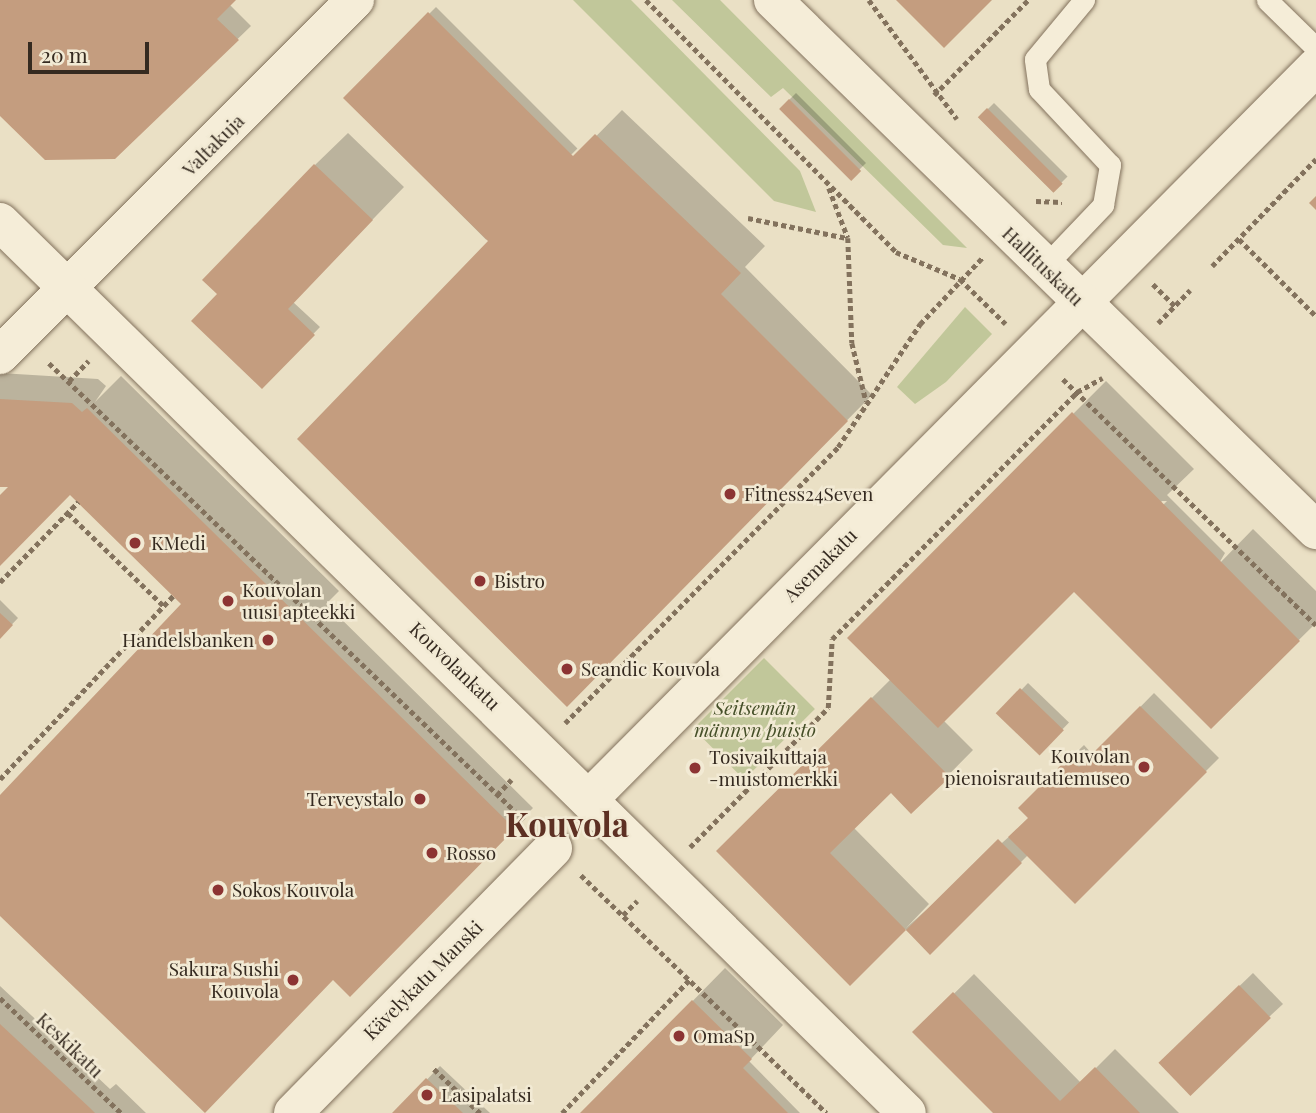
<!DOCTYPE html>
<html>
<head>
<meta charset="utf-8">
<style>
	body { margin:0 }
	#map { position:relative; width:1316px; height:1113px; overflow:hidden; background:#eae0c5; font-family:"Playfair Display",serif }
	div>[style] { position:absolute }
	.green>* { inset:0; background:#c1c79a; transform-origin:0 0 }
	.shadow>* { inset:0; background:#0003; transform-origin:0 0 }
	.building>* { inset:0; background:#c49d7f; transform-origin:0 0 }
	.path>* { height:4.5px; margin-top:-2.25px; transform-origin:0; background:repeating-linear-gradient(90deg,#83725d 0 5px,transparent 0 8.5px) }
	.roads { filter:drop-shadow(0 0 2px #83725d) drop-shadow(0 0 2px #83725d) }
	.lane>* { height:21px; margin:-10.5px; padding:0 10.5px; transform-origin:10.5px; border-radius:10.5px; background:#f5edd8 }
	.street>* { height:38px; margin:-19px; padding:0 19px; transform-origin:19px; border-radius:19px; background:#f5edd8 }
	.secondary>* { height:38px; margin:-19px; padding:0 19px; transform-origin:19px; border-radius:19px; background:#f5edd8 }
	.dots>* { width:19px; height:19px; translate:-50% -50%; box-sizing:border-box; border:4px solid #f2ead4; border-radius:50% }
	span { translate:-50% -50%; white-space:nowrap; text-align:center; line-height:1.15; -webkit-text-stroke:5px #f2ead4; paint-order:stroke }
	.street-label { font-size:19px; color:#352a20 }
	.poi-label { font-size:19px; color:#352a20 }
	.left { translate:0 -50%; text-align:left }
	.right { translate:-100% -50%; text-align:right }
	.park-label { font-size:19px; color:#454f28; font-style:italic }
	.town-label { font-size:33px; color:#5d3023; font-weight:700 }
	.scale { position:absolute; left:28px; top:42px; width:121px; height:32px; box-sizing:border-box; border:4px solid #352a20; border-top:0; padding-left:9px; font-size:21px; line-height:24px; white-space:nowrap; color:#352a20; -webkit-text-stroke:5px #f2ead4; paint-order:stroke }
</style>
</head>
<body>
<div id="map">
	<div class="green">
		<div style="clip-path:polygon(573px 0,631px 0,800px 171px,816px 212px,774px 201px)"></div>
		<div style="clip-path:polygon(672px 0,720px 0,967px 248px,943px 245px,783px 88px,771px 97px)"></div>
		<div style="clip-path:polygon(965px 307px,992px 334px,946px 382px,915px 404px,897px 387px)"></div>
		<div style="left:764px;top:658px;width:72px;height:100px;rotate:45deg"></div>
	</div>
	<div class="shadow">
		<div style="clip-path:polygon(0 0,234px 0,229px 4px,251px 26px,115px 158px,0 113px)"></div>
		<div style="left:436px;top:7px;width:200px;height:129px;rotate:45deg"></div>
		<div style="left:796px;top:93px;width:99px;height:22px;rotate:45deg"></div>
		<div style="left:994px;top:103px;width:104px;height:21px;rotate:45deg"></div>
		<div style="clip-path:polygon(622px 110px,765px 246px,745px 267px,872px 395px,567px 704px,408px 327px)"></div>
		<div style="clip-path:polygon(348px 133px,404px 187px,293px 302px,320px 327px,262px 387px,219px 295px,315px 165px)"></div>
		<div style="clip-path:polygon(0 373px,98px 379px,106px 386px,95px 402px,121px 376px,339px 591px,326px 604px,533px 808px,350px 994px,333px 978px,0 913px,0 797px,183px 604px,70px 493px,0 564px,0 498px,52px 445px,0 485px)"></div>
		<div style="clip-path:polygon(evenodd,1106px 381px,1194px 469px,1167px 495px,1225px 553px,1218px 565px,1253px 529px,1316px 591px,1316px 623px,1211px 727px,1074px 589px,944px 721px,973px 750px,912px 812px,891px 790px,853px 827px,929px 904px,906px 928px,1030px 818px,1020px 808px,1084px 745px,1093px 755px,1154px 693px,1219px 758px,1075px 902px,1028px 855px,930px 952px,905px 929px,850px 983px,718px 851px,891px 679px,850px 638px,1106px 381px,1162px 501px,1167px 501px,1103px 565px,1100px 563px,1162px 501px)"></div>
		<div style="clip-path:polygon(0 600px,18px 618px,1px 636px,0 635px)"></div>
		<div style="left:1028px;top:683px;width:57px;height:42px;rotate:44deg"></div>
		<div style="clip-path:polygon(725px 968px,783px 1025px,749px 1061px,800px 1113px,583px 1113px)"></div>
		<div style="clip-path:polygon(1253px 973px,1283px 1004px,1269px 1017px,1174px 1049px)"></div>
		<div style="clip-path:polygon(974px 974px,1081px 1083px,1115px 1049px,1179px 1113px,995px 1113px,915px 1032px)"></div>
		<div style="clip-path:polygon(0 986px,110px 1089px,116px 1084px,146px 1113px,0 1113px)"></div>
		<div style="clip-path:polygon(440px 1066px,490px 1113px,395px 1113px)"></div>
	</div>
	<div class="building">
		<div style="clip-path:polygon(0 0,236px 0,217px 19px,239px 40px,115px 159px,45px 160px,0 116px)"></div>
		<div style="clip-path:polygon(896px 0,992px 0,944px 48px)"></div>
		<div style="clip-path:polygon(428px 12px,573px 156px,595px 134px,741px 273px,721px 294px,848px 421px,567px 707px,297px 439px,488px 241px,343px 98px)"></div>
		<div style="left:789px;top:99px;width:102px;height:14px;rotate:45deg"></div>
		<div style="left:987px;top:108px;width:107px;height:13px;rotate:45deg"></div>
		<div style="clip-path:polygon(314px 164px,373px 220px,288px 309px,315px 335px,262px 389px,191px 321px,217px 294px,202px 280px)"></div>
		<div style="clip-path:polygon(1316px 196px,1316px 210px,1309px 203px)"></div>
		<div style="clip-path:polygon(0 399px,72px 403px,82px 412px,87px 408px,515px 829px,350px 997px,333px 980px,205px 1113px,0 916px,0 795px,181px 604px,70px 495px,0 566px,0 495px,8px 487px,0 487px)"></div>
		<div style="clip-path:polygon(1072px 412px,1300px 641px,1211px 729px,1074px 592px,938px 728px,847px 638px)"></div>
		<div style="clip-path:polygon(0 613px,13px 625px,0 639px)"></div>
		<div style="left:1020px;top:688px;width:61px;height:35px;rotate:44deg"></div>
		<div style="clip-path:polygon(871px 697px,950px 777px,911px 814px,891px 793px,830px 853px,906px 930px,998px 839px,1022px 863px,930px 955px,906px 930px,850px 986px,716px 851px)"></div>
		<div style="clip-path:polygon(1140px 706px,1207px 772px,1075px 904px,1008px 837px,1028px 818px,1018px 808px,1069px 757px,1079px 767px)"></div>
		<div style="left:1239px;top:985px;width:46px;height:112px;rotate:46deg"></div>
		<div style="clip-path:polygon(953px 992px,1060px 1101px,1095px 1067px,1140px 1113px,993px 1113px,912px 1032px)"></div>
		<div style="clip-path:polygon(692px 1000px,752px 1059px,743px 1068px,788px 1113px,580px 1113px)"></div>
		<div style="clip-path:polygon(0 1024px,90px 1108px,95px 1113px,0 1113px)"></div>
		<div style="clip-path:polygon(426px 1078px,463px 1113px,392px 1113px)"></div>
	</div>
	<div class="path">
		<div style="left:646px;top:0;width:355px;rotate:45.2deg"></div>
		<div style="left:896px;top:252px;width:69px;rotate:22.9deg"></div>
		<div style="left:960px;top:279px;width:64px;rotate:44.4deg"></div>
		<div style="left:869px;top:0;width:148px;rotate:53.5deg"></div>
		<div style="left:934px;top:95px;width:134px;rotate:-45.3deg"></div>
		<div style="left:829px;top:188px;width:53px;rotate:69.2deg"></div>
		<div style="left:848px;top:238px;width:105px;rotate:87.8deg"></div>
		<div style="left:852px;top:343px;width:60px;rotate:76.4deg"></div>
		<div style="left:1036px;top:201px;width:26px;rotate:2deg"></div>
		<div style="left:748px;top:218px;width:101px;rotate:11.4deg"></div>
		<div style="left:1239px;top:239px;width:109px;rotate:45deg"></div>
		<div style="left:1212px;top:266px;width:149px;rotate:-45.8deg"></div>
		<div style="left:1153px;top:284px;width:31px;rotate:45deg"></div>
		<div style="left:1158px;top:323px;width:46px;rotate:-45.9deg"></div>
		<div style="left:49px;top:363px;width:659px;rotate:43.89deg"></div>
		<div style="left:1063px;top:379px;width:353px;rotate:44.2deg"></div>
		<div style="left:69px;top:381px;width:28px;rotate:-46deg"></div>
		<div style="left:68px;top:513px;width:134px;rotate:44.1deg"></div>
		<div style="left:0;top:582px;width:112px;rotate:-45.7deg"></div>
		<div style="left:565px;top:723px;width:388px;rotate:-45.3deg"></div>
		<div style="left:838px;top:447px;width:148px;rotate:-56.3deg"></div>
		<div style="left:920px;top:324px;width:92px;rotate:-46.8deg"></div>
		<div style="left:0;top:779px;width:252px;rotate:-46.6deg"></div>
		<div style="left:497px;top:795px;width:21px;rotate:-47deg"></div>
		<div style="left:690px;top:847px;width:196px;rotate:-45.2deg"></div>
		<div style="left:828px;top:708px;width:69px;rotate:-86.7deg"></div>
		<div style="left:832px;top:639px;width:348px;rotate:-45.2deg"></div>
		<div style="left:1077px;top:392px;width:29px;rotate:-29deg"></div>
		<div style="left:581px;top:875px;width:342px;rotate:44.1deg"></div>
		<div style="left:623px;top:915px;width:20px;rotate:-45deg"></div>
		<div style="left:0;top:998px;width:167px;rotate:43.5deg"></div>
		<div style="left:434px;top:1069px;width:64px;rotate:43.7deg"></div>
		<div style="left:562px;top:1113px;width:185px;rotate:-46.3deg"></div>
	</div>
	<div class="roads">
		<div class="lane">
			<div style="left:1267px;top:0;width:69px;rotate:44.4deg"></div>
			<div style="left:1044px;top:267px;width:86px;rotate:-46.4deg"></div>
			<div style="left:1103px;top:205px;width:41px;rotate:-80.1deg"></div>
			<div style="left:1110px;top:165px;width:104px;rotate:-133.1deg"></div>
			<div style="left:1039px;top:89px;width:30px;rotate:-98deg"></div>
			<div style="left:1035px;top:59px;width:77px;rotate:-50.3deg"></div>
		</div>
		<div class="street">
			<div style="left:0;top:355px;width:502px;rotate:-45deg"></div>
			<div style="left:590px;top:798px;width:1030px;rotate:-45.2deg"></div>
			<div style="left:293px;top:1113px;width:371px;rotate:-45.5deg"></div>
		</div>
		<div class="secondary">
			<div style="left:773px;top:0;width:759px;rotate:44.31deg"></div>
			<div style="left:0;top:222px;width:1271px;rotate:44.49deg"></div>
		</div>
	</div>
	<div class="dots">
		<div style="left:730px;top:494px;background:#8c3433"></div>
		<div style="left:135px;top:543px;background:#8c3433"></div>
		<div style="left:480px;top:581px;background:#8c3433"></div>
		<div style="left:228px;top:601px;background:#8c3433"></div>
		<div style="left:268px;top:640px;background:#8c3433"></div>
		<div style="left:567px;top:669px;background:#8c3433"></div>
		<div style="left:1144px;top:767px;background:#8c3433"></div>
		<div style="left:695px;top:768px;background:#8c3433"></div>
		<div style="left:420px;top:799px;background:#8c3433"></div>
		<div style="left:432px;top:853px;background:#8c3433"></div>
		<div style="left:218px;top:890px;background:#8c3433"></div>
		<div style="left:293px;top:980px;background:#8c3433"></div>
		<div style="left:679px;top:1036px;background:#8c3433"></div>
		<div style="left:427px;top:1095px;background:#8c3433"></div>
	</div>
	<div class="street-label">
		<span style="left:213px;top:145px;rotate:-45deg">Valtakuja</span>
		<span style="left:1043px;top:266px;rotate:44deg">Hallituskatu</span>
		<span style="left:820px;top:565px;rotate:-45deg">Asemakatu</span>
		<span style="left:455px;top:666px;rotate:44deg">Kouvolankatu</span>
		<span style="left:423px;top:980px;rotate:-45deg">Kävelykatu Manski</span>
		<span style="left:70px;top:1045px;rotate:44deg">Keskikatu</span>
	</div>
	<div class="poi-label">
		<span class="left" style="left:744px;top:494px">Fitness24Seven</span>
		<span class="left" style="left:151px;top:543px">KMedi</span>
		<span class="left" style="left:494px;top:581px">Bistro</span>
		<span class="left" style="left:242px;top:601px">Kouvolan<br>uusi apteekki</span>
		<span class="right" style="left:254px;top:640px">Handelsbanken</span>
		<span class="left" style="left:581px;top:669px">Scandic Kouvola</span>
		<span class="right" style="left:1130px;top:767px">Kouvolan<br>pienoisrautatiemuseo</span>
		<span class="left" style="left:709px;top:768px">Tosivaikuttaja<br>-muistomerkki</span>
		<span class="right" style="left:404px;top:799px">Terveystalo</span>
		<span class="left" style="left:446px;top:853px">Rosso</span>
		<span class="left" style="left:232px;top:890px">Sokos Kouvola</span>
		<span class="right" style="left:279px;top:980px">Sakura Sushi<br>Kouvola</span>
		<span class="left" style="left:693px;top:1036px">OmaSp</span>
		<span class="left" style="left:441px;top:1095px">Lasipalatsi</span>
	</div>
	<div class="park-label">
		<span style="left:755px;top:719px">Seitsemän<br>männyn puisto</span>
	</div>
	<div class="town-label">
		<span style="left:567px;top:824px">Kouvola</span>
	</div>
	<div class="scale">20 m</div>
</div>
</body>
</html>
